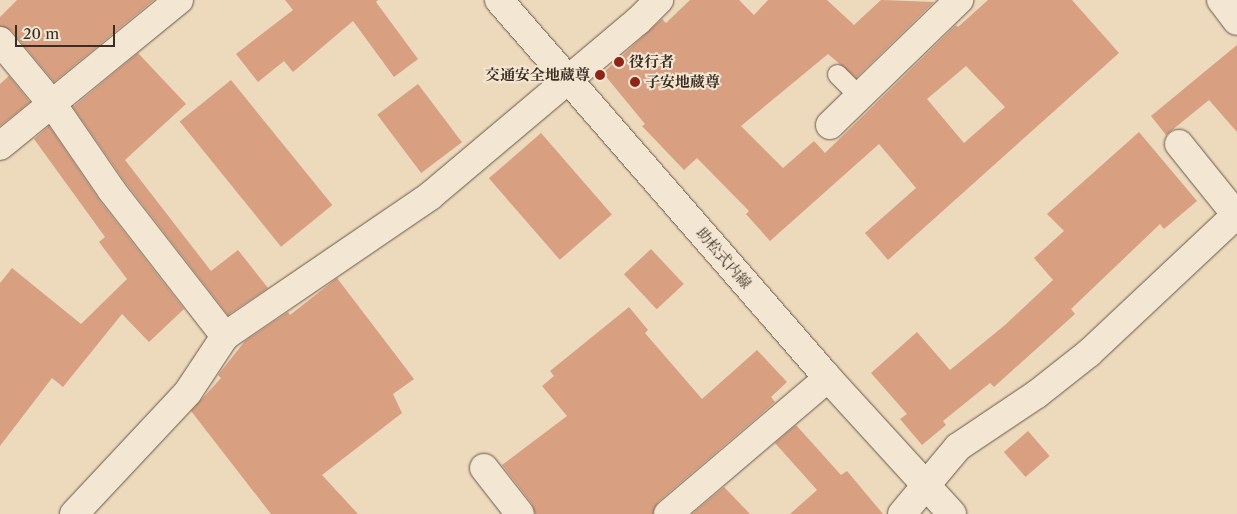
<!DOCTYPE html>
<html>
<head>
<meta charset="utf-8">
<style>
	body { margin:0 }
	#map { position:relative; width:1237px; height:514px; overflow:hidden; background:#edd9bc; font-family:"Libre Caslon Text","Noto Serif JP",serif }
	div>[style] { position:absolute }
	.building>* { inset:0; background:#d99f81; transform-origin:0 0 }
	.roads { filter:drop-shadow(0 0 1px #685848) drop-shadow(0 0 1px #685848) }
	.lane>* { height:19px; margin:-9.5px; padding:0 9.5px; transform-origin:9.5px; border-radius:9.5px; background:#f3e6d3 }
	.street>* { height:28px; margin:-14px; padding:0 14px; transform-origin:14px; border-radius:14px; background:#f3e6d3 }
	.secondary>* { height:28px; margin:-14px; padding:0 14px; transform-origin:14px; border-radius:14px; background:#f3e6d3 }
	.dots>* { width:14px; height:14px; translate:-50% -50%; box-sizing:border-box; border:2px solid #f3e6d3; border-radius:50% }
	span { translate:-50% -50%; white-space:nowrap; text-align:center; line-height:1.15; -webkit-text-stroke:4px #f3e6d3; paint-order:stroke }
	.poi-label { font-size:15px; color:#3b2d21; font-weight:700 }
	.left { translate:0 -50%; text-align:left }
	.right { translate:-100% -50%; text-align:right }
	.street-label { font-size:15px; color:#3b2d21 }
	.scale { position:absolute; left:15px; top:25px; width:100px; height:22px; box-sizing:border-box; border:2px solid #3b2d21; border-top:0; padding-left:6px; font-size:15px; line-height:18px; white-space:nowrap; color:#3b2d21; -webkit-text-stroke:4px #f3e6d3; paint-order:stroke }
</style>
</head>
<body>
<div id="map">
	<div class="building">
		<div style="clip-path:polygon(17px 0,154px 0,54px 82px,12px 31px,0 26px,0 17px)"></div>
		<div style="clip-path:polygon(285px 0,378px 0,376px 2px,418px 59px,394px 77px,353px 21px,293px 72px,284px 61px,258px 82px,236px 54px,293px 10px)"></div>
		<div style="clip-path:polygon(evenodd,690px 0,739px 0,754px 15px,768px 0,827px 0,854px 25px,881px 0,934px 2px,856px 78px,828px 54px,741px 126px,783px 168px,814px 141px,825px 153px,956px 25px,958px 27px,988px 0,1072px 0,1119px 53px,888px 260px,865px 233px,916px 188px,879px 144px,770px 241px,746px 214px,749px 211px,697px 158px,684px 170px,642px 126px,645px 124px,603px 73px,662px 19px,666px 23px,690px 0,966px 66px,1005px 107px,964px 143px,927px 99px,966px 66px)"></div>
		<div style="clip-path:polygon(1237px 45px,1237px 132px,1209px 100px,1166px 135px,1151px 116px)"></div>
		<div style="clip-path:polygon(138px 53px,186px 104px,125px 160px,211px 271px,238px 250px,268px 288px,228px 315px,125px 182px,73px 107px)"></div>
		<div style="clip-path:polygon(9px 76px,30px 102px,0 126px,0 84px)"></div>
		<div style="left:231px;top:80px;width:161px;height:66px;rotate:51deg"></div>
		<div style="left:418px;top:84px;width:73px;height:51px;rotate:53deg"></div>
		<div style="clip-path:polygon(49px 126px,100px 201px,184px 309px,149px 342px,122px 314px,63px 387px,52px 378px,0 446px,0 283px,12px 268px,81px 324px,127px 279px,99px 242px,105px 237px,34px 139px)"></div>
		<div style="clip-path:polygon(1139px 132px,1197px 201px,1164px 229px,1160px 224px,1071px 309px,1075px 314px,994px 387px,990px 383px,943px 421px,946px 425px,922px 445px,900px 419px,907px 414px,871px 373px,917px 332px,950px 370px,1005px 325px,1053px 280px,1034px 258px,1064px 231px,1047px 214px)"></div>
		<div style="left:541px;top:133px;width:108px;height:69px;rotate:49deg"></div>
		<div style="left:651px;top:249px;width:48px;height:37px;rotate:47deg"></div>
		<div style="clip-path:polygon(337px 278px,414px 379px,393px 394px,402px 413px,322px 475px,358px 514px,271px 514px,191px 411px,221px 378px,218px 375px,245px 341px,288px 312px,290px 315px)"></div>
		<div style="clip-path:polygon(629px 307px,648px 330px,645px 333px,702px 399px,757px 350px,787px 382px,771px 397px,775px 402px,658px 502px,653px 514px,535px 514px,532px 504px,502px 465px,567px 416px,542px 386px,554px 376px,550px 371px)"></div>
		<div style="clip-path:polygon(796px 425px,841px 475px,847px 471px,883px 514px,790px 514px,817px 490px,775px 443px)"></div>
		<div style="left:1028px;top:431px;width:33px;height:32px;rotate:49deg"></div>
		<div style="clip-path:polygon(724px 487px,750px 514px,692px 514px)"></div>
	</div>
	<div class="roads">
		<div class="lane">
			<div style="left:837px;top:74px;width:31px;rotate:45deg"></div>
		</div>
		<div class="street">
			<div style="left:1221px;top:0;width:26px;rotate:53deg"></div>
			<div style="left:0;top:41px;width:83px;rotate:50.4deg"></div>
			<div style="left:53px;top:105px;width:104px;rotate:55.5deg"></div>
			<div style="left:112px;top:191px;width:184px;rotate:52.1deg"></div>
			<div style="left:830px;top:125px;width:180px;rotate:-44.1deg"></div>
			<div style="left:1179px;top:144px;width:91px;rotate:51.2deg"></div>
			<div style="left:0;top:146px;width:231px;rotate:-39.2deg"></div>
			<div style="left:484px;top:468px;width:58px;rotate:52deg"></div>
			<div style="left:74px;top:514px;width:167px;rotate:-46.9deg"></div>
			<div style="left:188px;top:392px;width:67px;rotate:-56.5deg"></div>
			<div style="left:225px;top:336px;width:248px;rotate:-34.3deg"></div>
			<div style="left:430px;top:196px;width:272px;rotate:-40.1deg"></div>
			<div style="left:638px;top:21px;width:30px;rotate:-45deg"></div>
			<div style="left:668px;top:514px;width:210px;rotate:-40.4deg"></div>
			<div style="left:902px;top:514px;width:87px;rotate:-50.1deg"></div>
			<div style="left:958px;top:447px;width:95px;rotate:-33.9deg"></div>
			<div style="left:1037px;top:394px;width:66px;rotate:-38.3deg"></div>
			<div style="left:1089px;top:353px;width:203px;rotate:-43.2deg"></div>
		</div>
		<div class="secondary">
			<div style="left:499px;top:0;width:501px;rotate:48.96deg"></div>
			<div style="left:828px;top:378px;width:184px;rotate:47.6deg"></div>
		</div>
	</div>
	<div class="dots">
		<div style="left:619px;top:62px;background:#8f2418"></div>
		<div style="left:600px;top:75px;background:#8f2418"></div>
		<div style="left:635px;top:82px;background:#8f2418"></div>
	</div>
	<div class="poi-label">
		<span class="left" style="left:629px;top:62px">役行者</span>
		<span class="right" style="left:590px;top:75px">交通安全地蔵尊</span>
		<span class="left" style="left:645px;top:82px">子安地蔵尊</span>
	</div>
	<div class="street-label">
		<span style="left:724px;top:258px;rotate:49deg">助松式内線</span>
	</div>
	<div class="scale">20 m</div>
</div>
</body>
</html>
